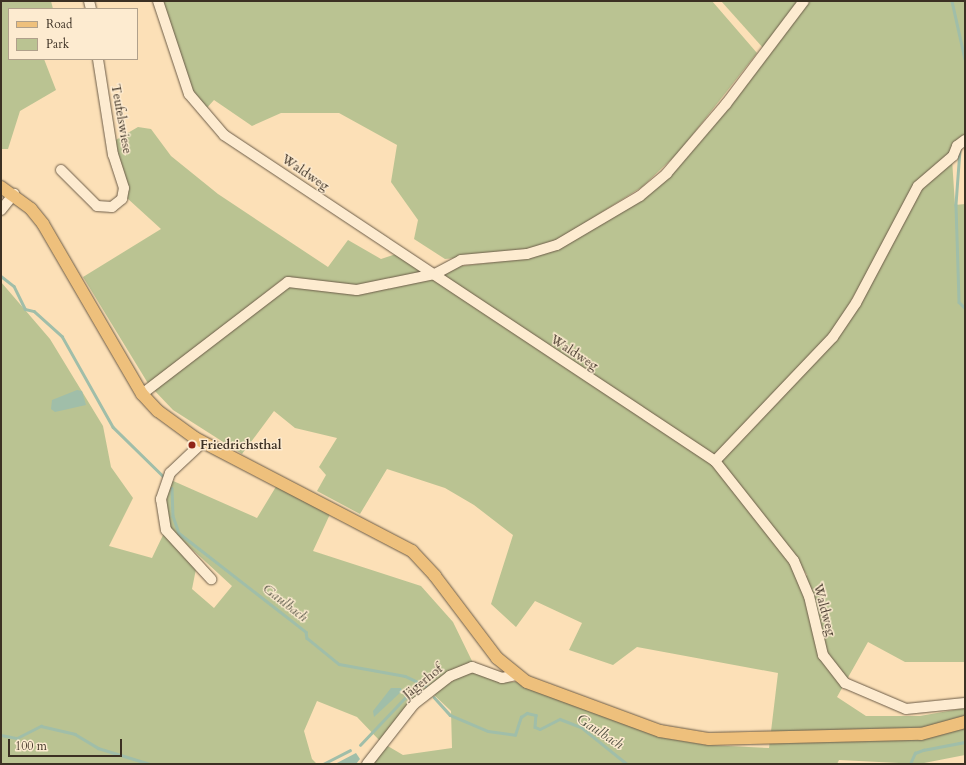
<!DOCTYPE html>
<html>
<head>
<meta charset="utf-8">
<style>
	body { margin:0 }
	#map { position:relative; width:966px; height:765px; overflow:hidden; background:#fce0b7; font-family:Cardo,serif }
	div>[style] { position:absolute }
	.green>* { inset:0; background:#bac392 }
	.water>* { inset:0; background:#a0bea9 }
	.stream>* { height:2.5px; margin:-1.25px; padding:0 1.25px; transform-origin:1.25px; border-radius:1.25px; background:#a0bea9 }
	.roads { filter:drop-shadow(0 0 1px #6c5c48) drop-shadow(0 0 1px #6c5c48) }
	.minor>* { height:10px; margin:-5px; padding:0 5px; transform-origin:5px; border-radius:5px; background:#fdebd0 }
	.major>* { height:12px; margin:-6px; padding:0 6px; transform-origin:6px; border-radius:6px; background:#eec07c }
	.dots>* { width:11px; height:11px; translate:-50% -50%; box-sizing:border-box; border:2px solid #fdebd0; border-radius:50% }
	span { translate:-50% -50%; white-space:nowrap; text-align:center; line-height:1.15; -webkit-text-stroke:3px #fdebd0; paint-order:stroke }
	.street-label { font-size:13px; color:#3c3023 }
	.poi-label { font-size:13px; color:#3c3023; font-weight:700 }
	.left { translate:0 -50%; text-align:left }
	.water-label { font-size:14px; color:#555444; font-style:italic }
	.frame { position:absolute; inset:0; border:2px solid #3c3023; pointer-events:none }
	.legend { position:absolute; left:8px; top:8px; width:130px; height:52px; box-sizing:border-box; background:#fdebd0; border:1px solid #b0a08b; margin:0; padding:5px 7px; list-style:none; font-size:12px; color:#3c3023 }
	.legend li { display:flex; align-items:center; gap:8px; height:20px }
	.legend b { width:20px; border:1px solid #b0a08b }
	.scale { position:absolute; left:8px; top:739px; width:114px; height:18px; box-sizing:border-box; border:2px solid #3c3023; border-top:0; padding-left:5px; font-size:12px; line-height:14px; white-space:nowrap; color:#3c3023; -webkit-text-stroke:3px #fdebd0; paint-order:stroke }
</style>
</head>
<body>
<div id="map">
	<div class="green">
		<div style="clip-path:polygon(1px 1px,51px 1px,53px 9px,9px 9px,9px 59px,44px 59px,56px 90px,20px 111px,8px 149px,1px 149px)"></div>
		<div style="clip-path:polygon(162px 1px,712px 1px,757px 53px,679px 152px,642px 187px,551px 244px,511px 253px,445px 259px,414px 239px,418px 220px,391px 182px,397px 145px,339px 113px,281px 113px,252px 126px,214px 100px,205px 110px,192px 92px)"></div>
		<div style="clip-path:polygon(721px 1px,801px 1px,764px 49px)"></div>
		<div style="clip-path:polygon(809px 1px,965px 1px,965px 140px,916px 186px,831px 336px,714px 456px,442px 274px,453px 267px,520px 259px,638px 202px,664px 182px,730px 106px)"></div>
		<div style="clip-path:polygon(138px 127px,151px 129px,171px 156px,218px 194px,328px 267px,348px 240px,381px 259px,396px 254px,427px 273px,357px 288px,284px 278px,149px 385px,83px 277px,161px 229px,127px 198px,114px 141px)"></div>
		<div style="clip-path:polygon(952px 159px,955px 205px,965px 204px,965px 662px,905px 662px,868px 642px,837px 697px,866px 716px,920px 716px,965px 708px,965px 755px,919px 764px,839px 760px,837px 764px,373px 764px,386px 745px,403px 755px,452px 748px,451px 711px,432px 693px,471px 670px,499px 682px,518px 682px,665px 738px,707px 745px,769px 748px,778px 673px,637px 647px,613px 665px,569px 650px,582px 623px,535px 601px,516px 627px,491px 604px,513px 535px,474px 505px,445px 488px,387px 469px,360px 514px,317px 491px,326px 475px,319px 467px,337px 438px,295px 428px,274px 411px,242px 454px,173px 410px,154px 390px,285px 286px,335px 292px,434px 277px,714px 464px,787px 559px,799px 581px,807px 575px,797px 560px,719px 461px,836px 337px,919px 188px)"></div>
		<div style="clip-path:polygon(1px 282px,50px 339px,103px 426px,111px 467px,133px 498px,109px 546px,152px 558px,164px 533px,197px 564px,192px 589px,214px 608px,232px 586px,170px 529px,165px 505px,171px 480px,257px 518px,277px 485px,331px 512px,313px 551px,421px 586px,453px 622px,473px 663px,461px 667px,380px 741px,357px 717px,317px 701px,304px 731px,312px 759px,317px 764px,1px 764px)"></div>
	</div>
	<div class="water">
		<div style="clip-path:polygon(77px 390px,82px 391px,86px 405px,55px 412px,51px 409px,52px 400px)"></div>
		<div style="clip-path:polygon(391px 688px,401px 688px,402px 691px,374px 717px,373px 711px)"></div>
		<div style="clip-path:polygon(356px 753px,360px 759px,356px 764px,335px 764px)"></div>
	</div>
	<div class="stream">
		<div style="left:952px;top:1px;width:59px;rotate:77.4deg"></div>
		<div style="left:960px;top:150px;width:55px;rotate:94.2deg"></div>
		<div style="left:956px;top:205px;width:97px;rotate:88.2deg"></div>
		<div style="left:959px;top:302px;width:8px;rotate:45deg"></div>
		<div style="left:1px;top:276px;width:16px;rotate:38deg"></div>
		<div style="left:14px;top:286px;width:25px;rotate:64deg"></div>
		<div style="left:25px;top:309px;width:9px;rotate:13deg"></div>
		<div style="left:34px;top:311px;width:38px;rotate:42deg"></div>
		<div style="left:62px;top:336px;width:104px;rotate:60.7deg"></div>
		<div style="left:113px;top:427px;width:70px;rotate:44.4deg"></div>
		<div style="left:172px;top:488px;width:28px;rotate:88deg"></div>
		<div style="left:173px;top:516px;width:18px;rotate:71deg"></div>
		<div style="left:179px;top:533px;width:161px;rotate:37.9deg"></div>
		<div style="left:306px;top:632px;width:6px;rotate:81deg"></div>
		<div style="left:307px;top:638px;width:41px;rotate:39.1deg"></div>
		<div style="left:339px;top:664px;width:67px;rotate:10.3deg"></div>
		<div style="left:405px;top:676px;width:23px;rotate:25deg"></div>
		<div style="left:434px;top:697px;width:24px;rotate:48deg"></div>
		<div style="left:450px;top:715px;width:41px;rotate:22.8deg"></div>
		<div style="left:488px;top:731px;width:27px;rotate:8deg"></div>
		<div style="left:515px;top:735px;width:19px;rotate:-72deg"></div>
		<div style="left:521px;top:717px;width:7px;rotate:-34deg"></div>
		<div style="left:527px;top:713px;width:9px;rotate:13deg"></div>
		<div style="left:536px;top:715px;width:12px;rotate:95deg"></div>
		<div style="left:535px;top:727px;width:5px;rotate:22deg"></div>
		<div style="left:540px;top:729px;width:22px;rotate:-27deg"></div>
		<div style="left:560px;top:719px;width:22px;rotate:21deg"></div>
		<div style="left:581px;top:727px;width:59px;rotate:38.8deg"></div>
		<div style="left:1px;top:735px;width:16px;rotate:11deg"></div>
		<div style="left:17px;top:738px;width:27px;rotate:-27deg"></div>
		<div style="left:41px;top:726px;width:35px;rotate:13deg"></div>
		<div style="left:75px;top:734px;width:27px;rotate:31deg"></div>
		<div style="left:98px;top:748px;width:54px;rotate:17.1deg"></div>
		<div style="left:360px;top:745px;width:86px;rotate:-46.4deg"></div>
		<div style="left:157px;top:764px;width:20px"></div>
		<div style="left:323px;top:764px;width:30px;rotate:-27deg"></div>
		<div style="left:671px;top:764px;width:5px"></div>
		<div style="left:910px;top:764px;width:12px;rotate:-66deg"></div>
		<div style="left:915px;top:753px;width:9px;rotate:-21deg"></div>
		<div style="left:923px;top:750px;width:43px;rotate:-10.8deg"></div>
	</div>
	<div class="roads">
		<div class="minor">
			<div style="left:89px;top:1px;width:8px;rotate:76deg"></div>
			<div style="left:158px;top:1px;width:98px;rotate:71.6deg"></div>
			<div style="left:189px;top:94px;width:54px;rotate:49.5deg"></div>
			<div style="left:224px;top:135px;width:589px;rotate:33.58deg"></div>
			<div style="left:715px;top:461px;width:127px;rotate:51.7deg"></div>
			<div style="left:794px;top:561px;width:38px;rotate:67deg"></div>
			<div style="left:809px;top:596px;width:61px;rotate:76.7deg"></div>
			<div style="left:823px;top:655px;width:36px;rotate:52deg"></div>
			<div style="left:845px;top:683px;width:66px;rotate:23.1deg"></div>
			<div style="left:906px;top:709px;width:59px;rotate:-5.8deg"></div>
			<div style="left:61px;top:170px;width:51px;rotate:45deg"></div>
			<div style="left:97px;top:206px;width:15px;rotate:4deg"></div>
			<div style="left:112px;top:207px;width:13px;rotate:-39deg"></div>
			<div style="left:122px;top:199px;width:11px;rotate:-80deg"></div>
			<div style="left:124px;top:188px;width:35px;rotate:-108deg"></div>
			<div style="left:113px;top:155px;width:97px;rotate:-98.9deg"></div>
			<div style="left:1px;top:210px;width:21px;rotate:-51deg"></div>
			<div style="left:142px;top:394px;width:184px;rotate:-37.5deg"></div>
			<div style="left:288px;top:282px;width:69px;rotate:6.6deg"></div>
			<div style="left:357px;top:290px;width:80px;rotate:-11.6deg"></div>
			<div style="left:435px;top:274px;width:30px;rotate:-28deg"></div>
			<div style="left:461px;top:260px;width:66px;rotate:-5.2deg"></div>
			<div style="left:527px;top:254px;width:31px;rotate:-17deg"></div>
			<div style="left:557px;top:245px;width:96px;rotate:-30.6deg"></div>
			<div style="left:640px;top:196px;width:35px;rotate:-40deg"></div>
			<div style="left:667px;top:173px;width:91px;rotate:-49.5deg"></div>
			<div style="left:726px;top:104px;width:129px;rotate:-52.9deg"></div>
			<div style="left:203px;top:442px;width:45px;rotate:136.8deg"></div>
			<div style="left:170px;top:473px;width:28px;rotate:109deg"></div>
			<div style="left:161px;top:499px;width:31px;rotate:81deg"></div>
			<div style="left:166px;top:530px;width:67px;rotate:47.4deg"></div>
			<div style="left:715px;top:461px;width:171px;rotate:-46.4deg"></div>
			<div style="left:833px;top:337px;width:41px;rotate:-55.9deg"></div>
			<div style="left:856px;top:303px;width:132px;rotate:-62.1deg"></div>
			<div style="left:918px;top:186px;width:46px;rotate:-40.6deg"></div>
			<div style="left:953px;top:156px;width:11px;rotate:-68deg"></div>
			<div style="left:957px;top:146px;width:10px;rotate:-37deg"></div>
			<div style="left:367px;top:764px;width:76px;rotate:-51.9deg"></div>
			<div style="left:414px;top:704px;width:46px;rotate:-37.9deg"></div>
			<div style="left:450px;top:676px;width:24px;rotate:-22deg"></div>
			<div style="left:472px;top:667px;width:32px;rotate:20deg"></div>
			<div style="left:502px;top:678px;width:14px;rotate:-12deg"></div>
		</div>
		<div class="major">
			<div style="left:1px;top:187px;width:37px;rotate:36deg"></div>
			<div style="left:31px;top:209px;width:19px;rotate:51deg"></div>
			<div style="left:43px;top:224px;width:197px;rotate:59.8deg"></div>
			<div style="left:142px;top:394px;width:23px;rotate:47deg"></div>
			<div style="left:158px;top:411px;width:46px;rotate:36.1deg"></div>
			<div style="left:195px;top:438px;width:245px;rotate:27.5deg"></div>
			<div style="left:412px;top:551px;width:34px;rotate:47deg"></div>
			<div style="left:435px;top:576px;width:103px;rotate:52.9deg"></div>
			<div style="left:497px;top:658px;width:38px;rotate:39deg"></div>
			<div style="left:527px;top:682px;width:142px;rotate:20.2deg"></div>
			<div style="left:660px;top:731px;width:50px;rotate:9.3deg"></div>
			<div style="left:709px;top:739px;width:212px;rotate:-1.4deg"></div>
			<div style="left:921px;top:734px;width:46px;rotate:-15.3deg"></div>
		</div>
	</div>
	<div class="dots">
		<div style="left:192px;top:445px;background:#8f2418"></div>
	</div>
	<div class="street-label">
		<span style="left:121px;top:119px;rotate:80deg">Teufelswiese</span>
		<span style="left:305px;top:173px;rotate:34deg">Waldweg</span>
		<span style="left:574px;top:353px;rotate:33deg">Waldweg</span>
		<span style="left:824px;top:610px;rotate:75deg">Waldweg</span>
		<span style="left:423px;top:682px;rotate:-39deg">Jägerhof</span>
	</div>
	<div class="poi-label">
		<span class="left" style="left:200px;top:445px">Friedrichsthal</span>
	</div>
	<div class="water-label">
		<span style="left:285px;top:603px;rotate:38deg">Gaulbach</span>
		<span style="left:600px;top:732px;rotate:33deg">Gaulbach</span>
	</div>
	<div class="frame"></div>
	<ul class="legend">
	<li><b style="height:5px;background:#eec07c"></b>Road</li>
	<li><b style="height:11px;background:#bac392"></b>Park</li>
	</ul>
	<div class="scale">100 m</div>
</div>
</body>
</html>
